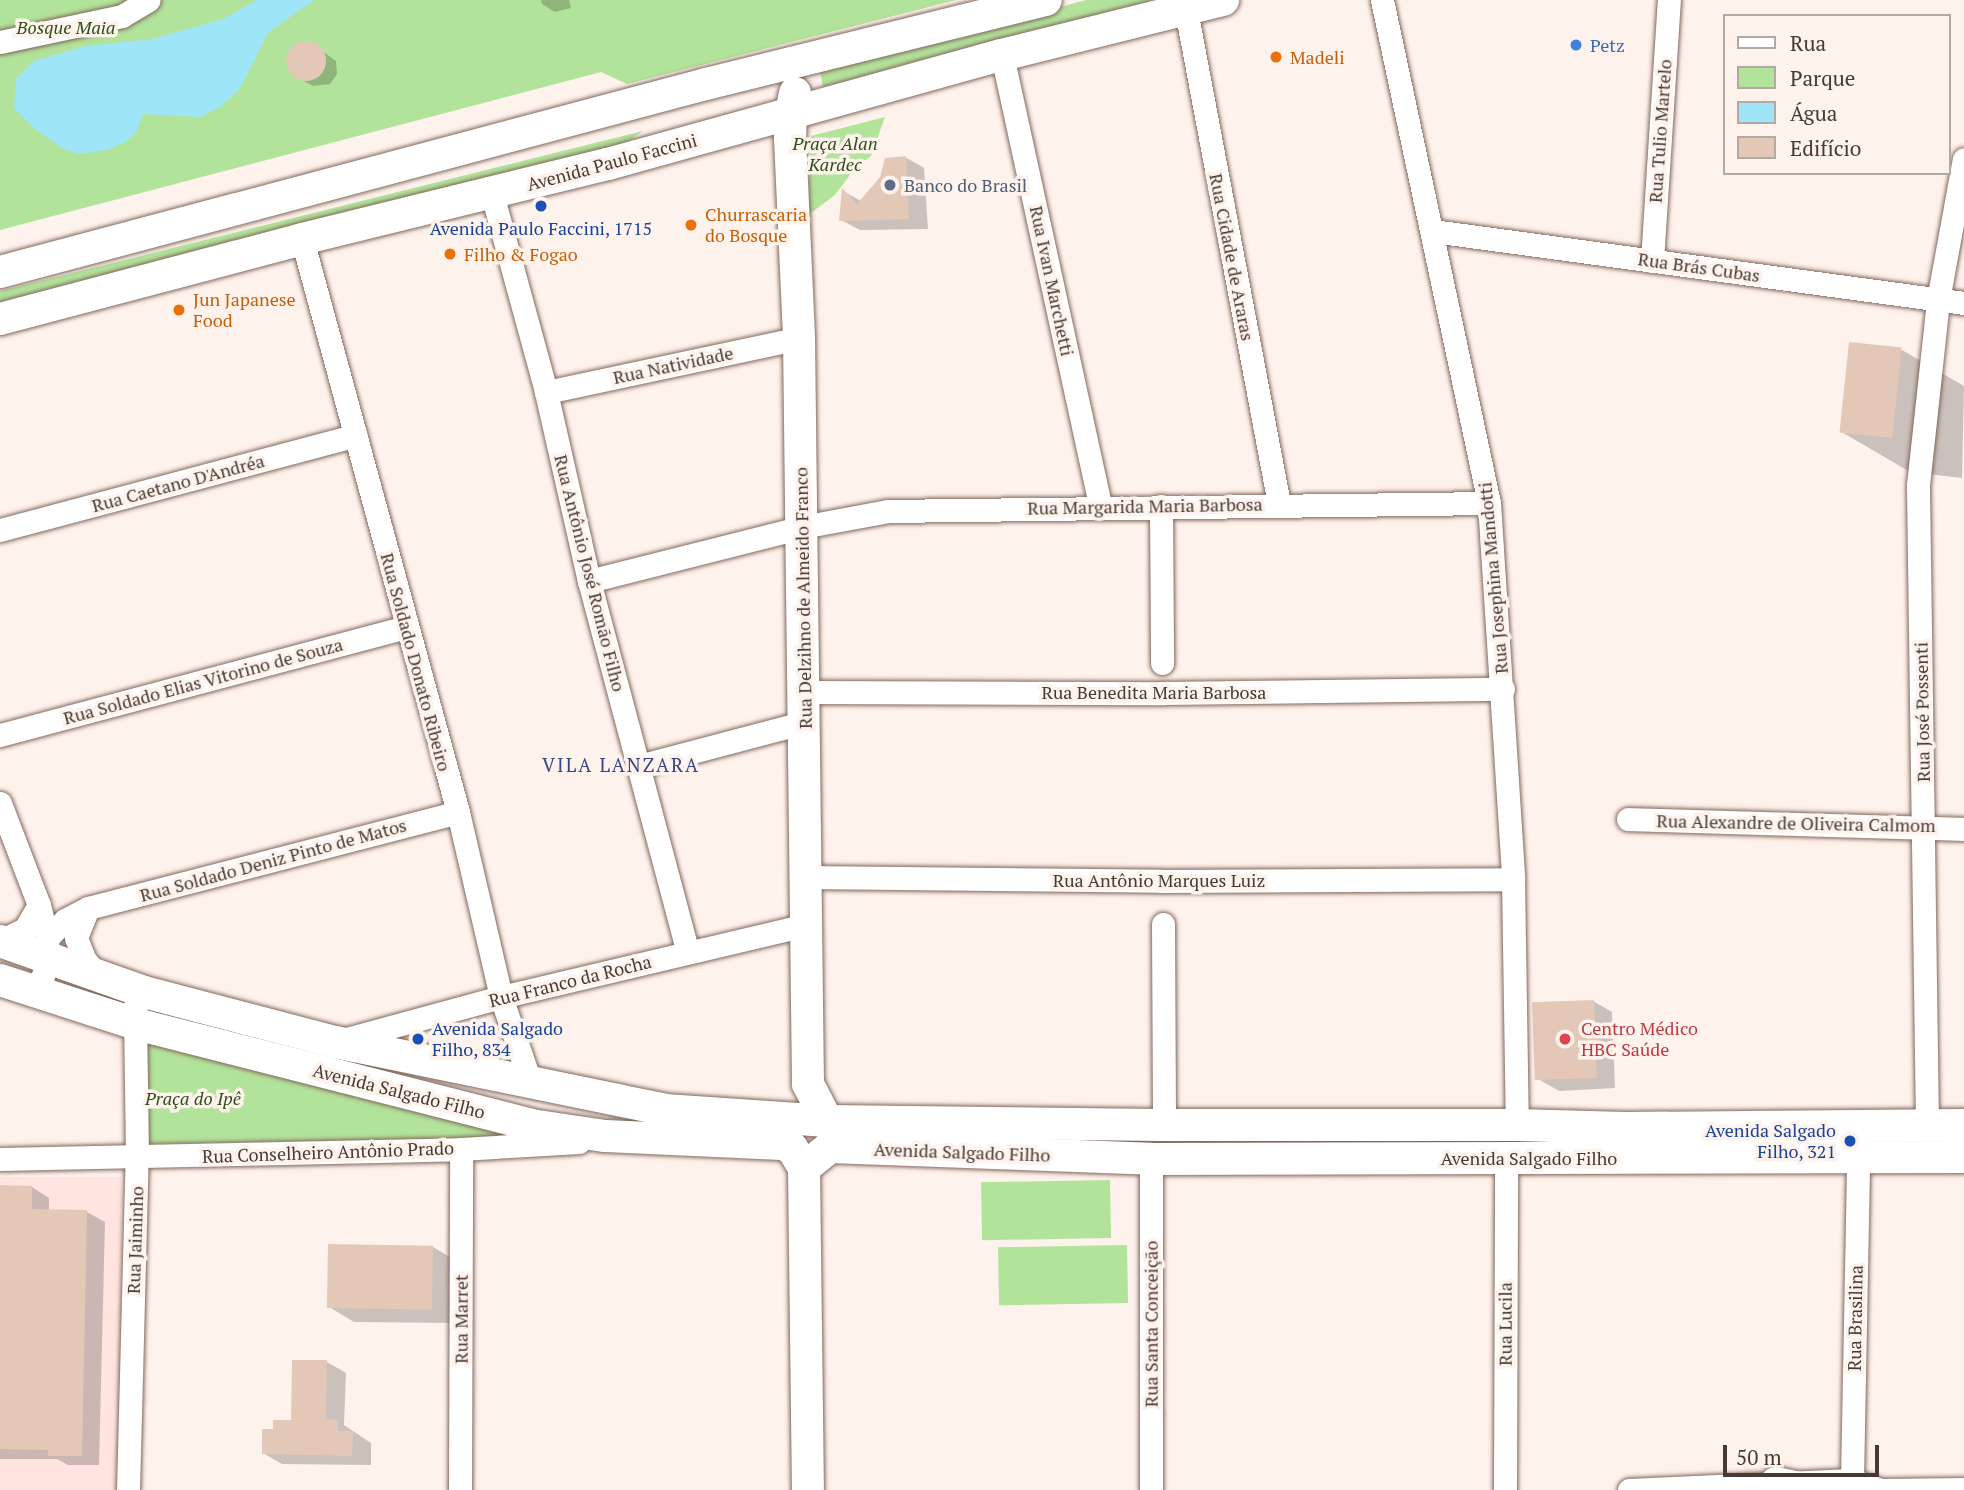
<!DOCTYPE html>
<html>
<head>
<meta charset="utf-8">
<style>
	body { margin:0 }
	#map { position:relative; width:1964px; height:1490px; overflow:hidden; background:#fef2ec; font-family:"PT Serif",serif }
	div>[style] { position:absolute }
	.education>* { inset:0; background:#ffe4e0; transform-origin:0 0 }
	.green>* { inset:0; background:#b2e39b; transform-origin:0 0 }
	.water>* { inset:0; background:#9ee5f8 }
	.shadow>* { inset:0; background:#0003 }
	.building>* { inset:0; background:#e4c8b7; transform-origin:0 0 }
	.round { border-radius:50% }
	.roads { filter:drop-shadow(0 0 2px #82685b) drop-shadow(0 0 2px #82685b) }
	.street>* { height:23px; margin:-11.5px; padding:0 11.5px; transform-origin:11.5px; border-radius:11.5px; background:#fff }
	.secondary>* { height:32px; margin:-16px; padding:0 16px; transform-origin:16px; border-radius:16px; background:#fff }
	.dots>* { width:19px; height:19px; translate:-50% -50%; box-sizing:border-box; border:4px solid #fef2ec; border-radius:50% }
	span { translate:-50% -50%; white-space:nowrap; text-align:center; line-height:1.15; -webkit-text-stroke:7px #fef2ec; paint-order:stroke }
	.park-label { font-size:18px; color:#2c4f18; font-style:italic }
	.shop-label { font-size:18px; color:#366cbe }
	.left { translate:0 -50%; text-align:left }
	.food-label { font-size:18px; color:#c56008 }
	.street-label { font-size:18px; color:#463a34 }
	.service-label { font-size:18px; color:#4e5e75 }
	.transit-label { font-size:18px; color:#164399 }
	.right { translate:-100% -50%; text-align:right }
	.health-label { font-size:18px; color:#be3a42 }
	.neighbourhood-label { font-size:19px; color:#374580; letter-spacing:2px }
	.legend { position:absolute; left:1723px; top:14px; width:228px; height:161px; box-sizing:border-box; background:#fef2ec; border:2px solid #b4a8a2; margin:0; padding:9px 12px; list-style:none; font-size:21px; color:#463a34 }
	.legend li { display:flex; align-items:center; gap:14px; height:35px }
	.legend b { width:35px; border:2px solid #b4a8a2 }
	.scale { position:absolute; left:1723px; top:1445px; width:156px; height:32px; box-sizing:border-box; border:4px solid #463a34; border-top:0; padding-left:9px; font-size:21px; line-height:24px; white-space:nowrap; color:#463a34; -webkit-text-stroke:5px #fef2ec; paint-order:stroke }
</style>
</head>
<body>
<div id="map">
	<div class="education">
		<div style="left:0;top:1177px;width:121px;height:313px"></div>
	</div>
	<div class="green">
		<div style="clip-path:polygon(0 0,956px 0,627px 84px,601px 72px,0 230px)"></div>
		<div style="clip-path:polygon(1086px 0,1153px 0,823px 87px,820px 71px)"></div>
		<div style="clip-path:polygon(885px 117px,871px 156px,855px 168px,835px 195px,808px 215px,811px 136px)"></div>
		<div style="clip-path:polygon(643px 131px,607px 156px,0 310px,0 291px)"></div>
		<div style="clip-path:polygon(147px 1038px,535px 1137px,147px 1144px)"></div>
		<div style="left:1110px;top:1180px;width:58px;height:129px;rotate:89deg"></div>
		<div style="left:1127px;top:1245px;width:58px;height:129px;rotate:89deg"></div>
	</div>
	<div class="water">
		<div style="clip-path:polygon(257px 0,314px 0,268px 33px,239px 90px,220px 107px,200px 117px,143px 114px,136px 133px,127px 141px,107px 150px,79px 154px,62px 148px,32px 127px,14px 108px,16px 79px,34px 61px,86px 46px,152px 39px,223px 19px)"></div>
	</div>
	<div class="shadow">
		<div style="clip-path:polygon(541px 0,569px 0,571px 8px,555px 12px,542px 4px)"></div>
		<div style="clip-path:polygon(301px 44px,314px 45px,336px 61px,337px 74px,330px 84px,313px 86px,300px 79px,288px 66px,289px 55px)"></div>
		<div style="clip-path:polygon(905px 157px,924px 168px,928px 229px,860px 230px,841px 220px,843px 191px,861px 201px)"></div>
		<div style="clip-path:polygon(1902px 350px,1964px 386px,1962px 478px,1910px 472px,1840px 431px)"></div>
		<div style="clip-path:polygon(1593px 1001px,1612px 1012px,1615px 1088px,1559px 1091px,1540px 1080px)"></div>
		<div style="clip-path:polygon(0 1187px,32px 1187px,49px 1198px,49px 1211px,87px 1212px,105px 1222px,99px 1465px,68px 1465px,57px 1459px,0 1459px)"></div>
		<div style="clip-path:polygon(433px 1247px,458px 1262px,457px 1323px,354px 1322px,329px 1307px)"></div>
		<div style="clip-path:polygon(327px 1362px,346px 1373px,344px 1425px,371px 1443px,371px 1465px,282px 1464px,263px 1453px,274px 1431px,293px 1422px)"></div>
	</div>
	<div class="building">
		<div class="round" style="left:286px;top:41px;width:40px;height:40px"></div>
		<div style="clip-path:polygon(906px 156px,909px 219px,839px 221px,842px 188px,857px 204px,880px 177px,885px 158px)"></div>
		<div style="left:1849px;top:342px;width:53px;height:91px;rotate:6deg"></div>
		<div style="left:1594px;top:1000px;width:78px;height:62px;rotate:88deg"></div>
		<div style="clip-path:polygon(0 1185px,32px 1186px,32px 1209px,87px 1210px,82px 1456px,48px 1456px,48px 1450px,0 1449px)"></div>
		<div style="left:328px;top:1244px;width:105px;height:64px;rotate:1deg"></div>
		<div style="clip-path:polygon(292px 1360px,327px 1360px,326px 1419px,338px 1420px,338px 1431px,353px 1431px,352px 1456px,262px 1454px,262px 1429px,273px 1429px,273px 1420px,291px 1420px)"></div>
	</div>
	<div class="roads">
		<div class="street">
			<div style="left:1382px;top:0;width:514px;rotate:77.99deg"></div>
			<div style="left:1489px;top:503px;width:377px;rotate:86.3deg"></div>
			<div style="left:1513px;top:879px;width:246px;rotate:89.1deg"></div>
			<div style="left:1186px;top:10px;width:503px;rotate:79.34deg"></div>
			<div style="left:0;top:42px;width:125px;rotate:-12deg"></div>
			<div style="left:122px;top:16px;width:31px;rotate:-31deg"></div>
			<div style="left:1002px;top:55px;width:464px;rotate:77.7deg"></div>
			<div style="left:492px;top:194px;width:205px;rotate:74.7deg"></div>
			<div style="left:546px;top:392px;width:194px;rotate:77.2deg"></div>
			<div style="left:589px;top:581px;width:384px;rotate:75.1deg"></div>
			<div style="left:1433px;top:231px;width:536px;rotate:7.72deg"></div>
			<div style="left:302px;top:239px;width:594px;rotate:74.77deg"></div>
			<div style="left:458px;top:812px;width:190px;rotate:76.9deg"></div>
			<div style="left:501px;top:997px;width:92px;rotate:71deg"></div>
			<div style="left:1652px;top:261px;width:262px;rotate:-86.3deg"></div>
			<div style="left:546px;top:392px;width:259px;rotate:-12deg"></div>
			<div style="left:1161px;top:506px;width:157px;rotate:89.6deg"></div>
			<div style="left:0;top:530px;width:368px;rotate:-14.9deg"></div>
			<div style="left:589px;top:581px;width:220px;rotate:-14.2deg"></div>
			<div style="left:802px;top:527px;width:87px;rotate:-10.5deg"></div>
			<div style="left:888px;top:511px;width:601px;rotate:-0.76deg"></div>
			<div style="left:806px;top:692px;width:356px;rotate:0.2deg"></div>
			<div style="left:1162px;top:693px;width:341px;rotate:-0.7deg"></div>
			<div style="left:0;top:735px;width:419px;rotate:-14.9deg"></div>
			<div style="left:639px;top:766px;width:172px;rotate:-14.8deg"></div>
			<div style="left:0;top:803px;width:109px;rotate:69.1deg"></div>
			<div style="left:39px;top:905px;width:34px;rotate:76deg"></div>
			<div style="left:47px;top:938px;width:20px;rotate:87deg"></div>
			<div style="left:48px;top:958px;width:19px;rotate:106deg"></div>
			<div style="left:43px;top:976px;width:19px;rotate:125deg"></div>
			<div style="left:1628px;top:819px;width:336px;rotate:1.7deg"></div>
			<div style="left:804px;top:877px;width:358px;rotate:0.6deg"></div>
			<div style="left:1162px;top:881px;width:351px;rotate:-0.3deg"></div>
			<div style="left:88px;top:908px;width:32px;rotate:112deg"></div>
			<div style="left:76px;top:938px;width:24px;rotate:68deg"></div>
			<div style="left:85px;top:960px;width:21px;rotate:51deg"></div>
			<div style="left:1163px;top:924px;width:201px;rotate:89.7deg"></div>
			<div style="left:47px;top:938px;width:25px;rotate:-45deg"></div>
			<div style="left:65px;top:920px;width:26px;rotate:-28deg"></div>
			<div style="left:88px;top:908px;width:382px;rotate:-14.5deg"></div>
			<div style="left:0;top:941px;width:28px;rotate:-26deg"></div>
			<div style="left:25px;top:929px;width:28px;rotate:-60deg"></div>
			<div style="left:339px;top:1041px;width:168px;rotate:-15.2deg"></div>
			<div style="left:501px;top:997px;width:312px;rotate:-13.3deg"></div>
			<div style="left:1927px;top:1125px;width:640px;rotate:-90.81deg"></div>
			<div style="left:1918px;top:485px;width:186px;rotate:-83.8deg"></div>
			<div style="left:1938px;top:300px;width:143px;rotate:-79.6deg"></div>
			<div style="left:0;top:1159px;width:461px;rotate:-1.2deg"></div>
			<div style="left:461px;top:1149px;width:118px;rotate:-3.4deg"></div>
			<div style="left:1852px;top:1480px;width:324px;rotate:-88.9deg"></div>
			<div style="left:128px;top:1490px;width:333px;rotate:-88.5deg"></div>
			<div style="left:137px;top:1157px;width:150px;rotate:-90.8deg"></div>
			<div style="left:135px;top:1007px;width:17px;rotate:-59deg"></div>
			<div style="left:460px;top:1490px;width:341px;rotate:-89.8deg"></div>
			<div style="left:1151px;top:1490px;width:331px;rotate:-90deg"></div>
			<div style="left:1505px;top:1490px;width:331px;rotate:-89.8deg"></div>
			<div style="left:1629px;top:1490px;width:223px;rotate:-2.6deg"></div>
			<div style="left:1852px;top:1480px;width:31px;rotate:19deg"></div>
			<div style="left:1884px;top:1490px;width:80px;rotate:-0.7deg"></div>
		</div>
		<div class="secondary">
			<div style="left:795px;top:93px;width:20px;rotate:101deg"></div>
			<div style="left:791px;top:113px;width:25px;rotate:92deg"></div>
			<div style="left:790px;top:138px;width:200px;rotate:87.4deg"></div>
			<div style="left:799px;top:338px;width:746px;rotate:89.31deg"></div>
			<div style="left:808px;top:1084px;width:42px;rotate:62.8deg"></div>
			<div style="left:0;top:272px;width:731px;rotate:-14.91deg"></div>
			<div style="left:706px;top:84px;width:350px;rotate:-13.9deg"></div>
			<div style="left:0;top:319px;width:312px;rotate:-14.8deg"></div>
			<div style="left:302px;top:239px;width:315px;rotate:-13.8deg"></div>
			<div style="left:608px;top:164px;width:409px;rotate:-15.5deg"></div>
			<div style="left:1002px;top:55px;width:228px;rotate:-14deg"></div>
			<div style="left:0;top:941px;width:153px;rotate:19.5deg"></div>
			<div style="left:144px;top:992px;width:197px;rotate:14.7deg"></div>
			<div style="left:335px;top:1042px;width:337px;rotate:11.6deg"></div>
			<div style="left:665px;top:1110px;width:162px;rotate:3.9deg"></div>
			<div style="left:827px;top:1121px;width:337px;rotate:0.7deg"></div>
			<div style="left:1164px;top:1125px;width:353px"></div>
			<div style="left:1517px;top:1125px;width:108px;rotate:1.6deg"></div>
			<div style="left:1625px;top:1128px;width:339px;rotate:-0.5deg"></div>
			<div style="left:0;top:980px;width:143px;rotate:17.9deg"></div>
			<div style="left:136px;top:1024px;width:408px;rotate:14.3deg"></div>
			<div style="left:531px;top:1125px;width:75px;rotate:8.5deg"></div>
			<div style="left:605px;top:1136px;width:177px;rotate:2.6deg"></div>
			<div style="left:782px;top:1144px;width:11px;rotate:22deg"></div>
			<div style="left:792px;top:1148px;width:23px;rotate:59deg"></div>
			<div style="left:804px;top:1168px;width:322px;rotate:89.3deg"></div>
			<div style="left:804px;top:1168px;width:33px;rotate:-39deg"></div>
			<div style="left:830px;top:1147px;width:321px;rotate:2.1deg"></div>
			<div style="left:1151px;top:1159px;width:813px;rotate:-0.14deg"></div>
			<div style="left:1776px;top:1483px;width:34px;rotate:12deg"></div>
		</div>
	</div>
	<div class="dots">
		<div style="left:1576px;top:45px;background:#3f7fe0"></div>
		<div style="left:1276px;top:57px;background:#e8710a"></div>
		<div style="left:890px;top:185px;background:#5c6f8a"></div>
		<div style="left:541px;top:206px;background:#1a4fb4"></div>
		<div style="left:691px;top:225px;background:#e8710a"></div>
		<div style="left:450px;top:254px;background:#e8710a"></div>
		<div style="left:179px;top:310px;background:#e8710a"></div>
		<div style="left:418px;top:1039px;background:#1a4fb4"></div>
		<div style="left:1565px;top:1039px;background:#e0444e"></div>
		<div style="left:1850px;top:1141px;background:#1a4fb4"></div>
	</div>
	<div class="park-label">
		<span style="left:66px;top:27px">Bosque Maia</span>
		<span style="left:835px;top:154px">Praça Alan<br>Kardec</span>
		<span style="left:193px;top:1098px">Praça do Ipê</span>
	</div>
	<div class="shop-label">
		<span class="left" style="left:1590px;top:45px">Petz</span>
	</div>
	<div class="food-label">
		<span class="left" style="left:1290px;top:57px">Madeli</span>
		<span class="left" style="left:705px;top:225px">Churrascaria<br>do Bosque</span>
		<span class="left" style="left:464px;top:254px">Filho &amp; Fogao</span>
		<span class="left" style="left:193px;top:310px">Jun Japanese<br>Food</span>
	</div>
	<div class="street-label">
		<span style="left:1660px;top:131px;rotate:-86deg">Rua Tulio Martelo</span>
		<span style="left:612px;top:162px;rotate:-15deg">Avenida Paulo Faccini</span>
		<span style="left:1232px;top:257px;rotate:79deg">Rua Cidade de Araras</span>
		<span style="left:1699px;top:267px;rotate:8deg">Rua Brás Cubas</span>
		<span style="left:1052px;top:281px;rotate:78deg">Rua Ivan Marchetti</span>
		<span style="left:673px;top:365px;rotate:-12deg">Rua Natividade</span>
		<span style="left:178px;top:483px;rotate:-15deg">Rua Caetano D'Andréa</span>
		<span style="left:1145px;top:506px;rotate:-1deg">Rua Margarida Maria Barbosa</span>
		<span style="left:590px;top:573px;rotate:76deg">Rua Antônio José Romão Filho</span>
		<span style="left:1493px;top:578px;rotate:-95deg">Rua Josephina Mandotti</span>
		<span style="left:803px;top:598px;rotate:-91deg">Rua Delzihno de Almeido Franco</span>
		<span style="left:416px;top:662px;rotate:75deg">Rua Soldado Donato Ribeiro</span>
		<span style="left:203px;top:681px;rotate:-15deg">Rua Soldado Elias Vitorino de Souza</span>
		<span style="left:1154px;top:692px">Rua Benedita Maria Barbosa</span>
		<span style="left:1922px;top:712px;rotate:-91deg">Rua José Possenti</span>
		<span style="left:1796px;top:823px;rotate:1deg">Rua Alexandre de Oliveira Calmom</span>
		<span style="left:273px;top:860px;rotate:-15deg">Rua Soldado Deniz Pinto de Matos</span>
		<span style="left:1159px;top:880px">Rua Antônio Marques Luiz</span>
		<span style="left:570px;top:981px;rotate:-14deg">Rua Franco da Rocha</span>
		<span style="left:399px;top:1091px;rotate:14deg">Avenida Salgado Filho</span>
		<span style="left:328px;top:1152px;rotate:-2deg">Rua Conselheiro Antônio Prado</span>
		<span style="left:962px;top:1152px;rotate:2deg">Avenida Salgado Filho</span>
		<span style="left:1529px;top:1158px">Avenida Salgado Filho</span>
		<span style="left:135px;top:1240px;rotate:-88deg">Rua Jaiminho</span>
		<span style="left:1855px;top:1318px;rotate:-89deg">Rua Brasilina</span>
		<span style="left:461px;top:1319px;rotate:-90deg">Rua Marret</span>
		<span style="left:1151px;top:1324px;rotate:-90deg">Rua Santa Conceição</span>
		<span style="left:1505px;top:1324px;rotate:-90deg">Rua Lucila</span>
	</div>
	<div class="service-label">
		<span class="left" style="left:904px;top:185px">Banco do Brasil</span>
	</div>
	<div class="transit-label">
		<span style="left:541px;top:228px">Avenida Paulo Faccini, 1715</span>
		<span class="left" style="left:432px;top:1039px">Avenida Salgado<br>Filho, 834</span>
		<span class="right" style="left:1836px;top:1141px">Avenida Salgado<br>Filho, 321</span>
	</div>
	<div class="health-label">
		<span class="left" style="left:1581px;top:1039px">Centro Médico<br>HBC Saúde</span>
	</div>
	<div class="neighbourhood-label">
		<span style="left:621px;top:765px">VILA LANZARA</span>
	</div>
	<ul class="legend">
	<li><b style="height:9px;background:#fff"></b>Rua</li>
	<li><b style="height:19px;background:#b2e39b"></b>Parque</li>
	<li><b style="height:19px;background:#9ee5f8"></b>Água</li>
	<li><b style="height:19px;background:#e4c8b7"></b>Edifício</li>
	</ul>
	<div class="scale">50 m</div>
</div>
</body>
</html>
